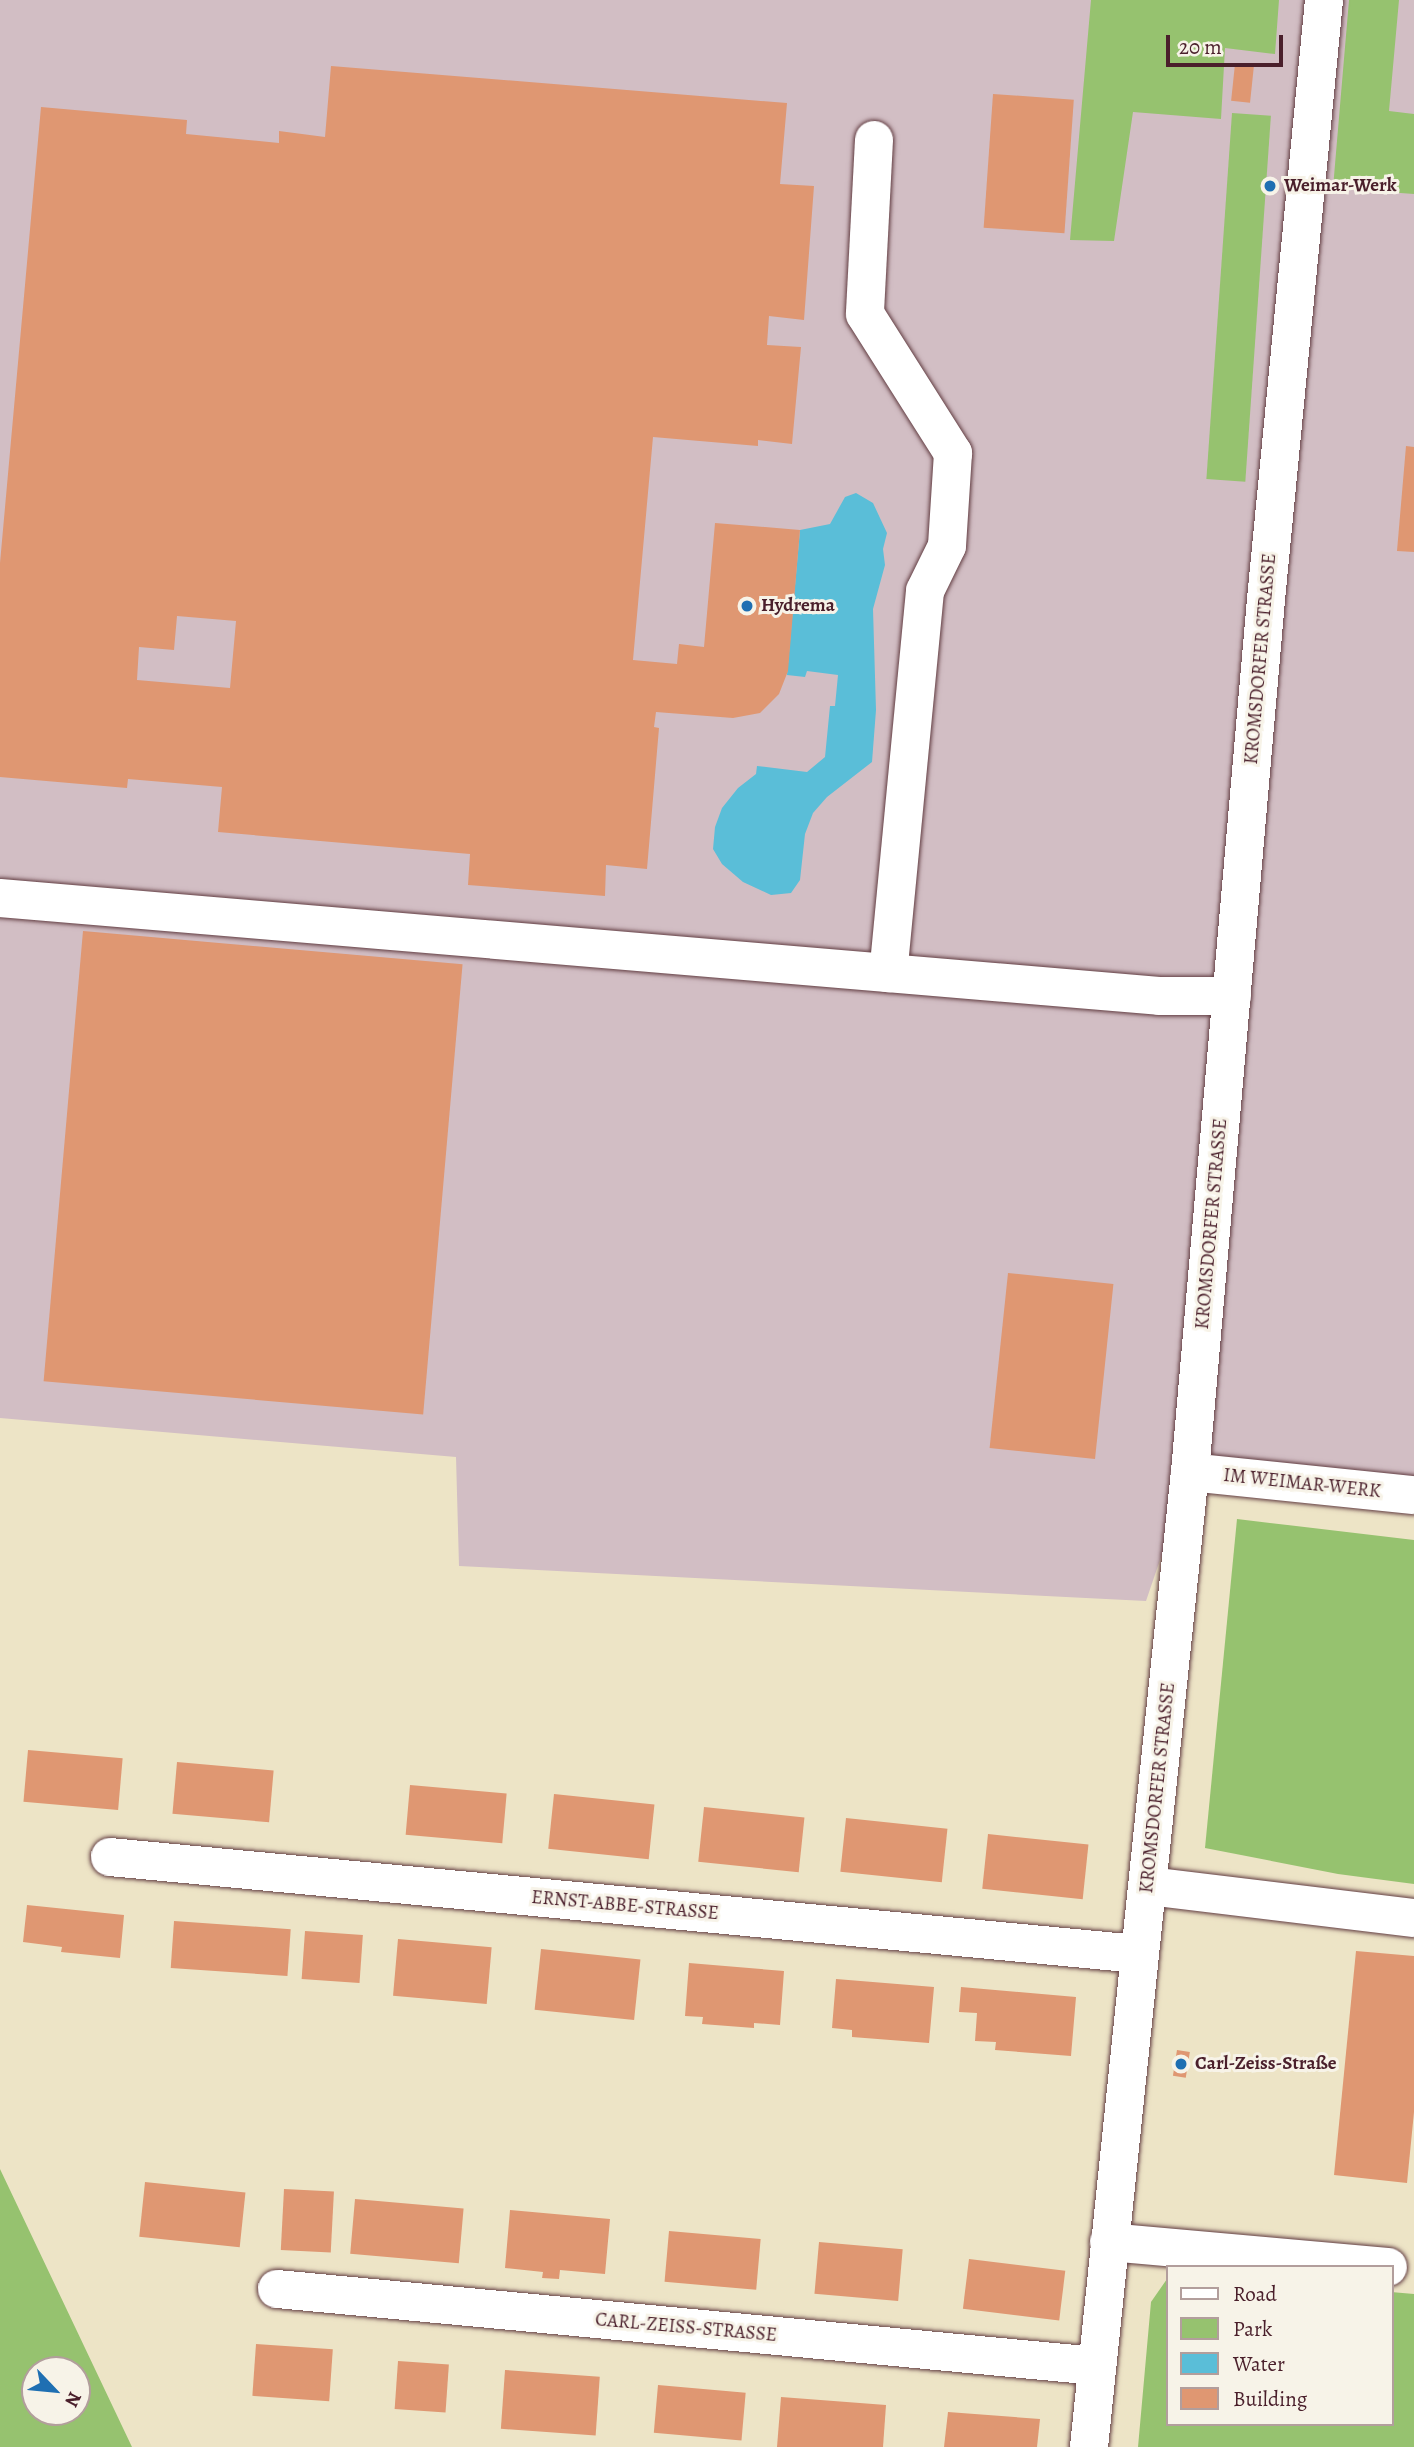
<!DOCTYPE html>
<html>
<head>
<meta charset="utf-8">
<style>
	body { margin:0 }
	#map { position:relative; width:1414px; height:2447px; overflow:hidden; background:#ede4c6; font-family:Alegreya,serif }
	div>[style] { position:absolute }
	.industrial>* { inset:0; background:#d2bec4 }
	.green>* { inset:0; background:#96c26f; transform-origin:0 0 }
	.water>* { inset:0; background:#5abed8 }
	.building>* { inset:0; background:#df9772; transform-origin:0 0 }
	.roads { filter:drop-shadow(0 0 2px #623d42) drop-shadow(0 0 2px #623d42) }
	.minor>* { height:38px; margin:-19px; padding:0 19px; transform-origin:19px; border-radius:19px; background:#fff }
	.dots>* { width:19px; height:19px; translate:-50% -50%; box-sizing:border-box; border:4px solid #f7f3e8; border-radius:50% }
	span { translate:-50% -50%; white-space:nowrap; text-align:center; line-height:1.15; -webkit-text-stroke:6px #f7f3e8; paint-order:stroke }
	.poi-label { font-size:19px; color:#4a1f2b; font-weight:700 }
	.left { translate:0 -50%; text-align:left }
	.street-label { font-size:19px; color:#4a1f2b }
	.legend { position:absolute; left:1166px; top:2265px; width:228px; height:161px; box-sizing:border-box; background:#f7f3e8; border:2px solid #b29e9c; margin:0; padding:9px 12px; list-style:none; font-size:21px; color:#4a1f2b }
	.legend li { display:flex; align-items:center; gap:14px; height:35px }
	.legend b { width:35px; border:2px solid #b29e9c }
	.north { position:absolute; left:21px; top:2356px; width:70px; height:70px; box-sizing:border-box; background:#f7f3e8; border:2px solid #b29e9c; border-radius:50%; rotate:116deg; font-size:19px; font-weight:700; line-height:28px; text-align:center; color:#4a1f2b }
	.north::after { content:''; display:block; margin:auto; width:24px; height:32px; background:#1f6fb2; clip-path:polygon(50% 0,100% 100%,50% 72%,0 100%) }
	.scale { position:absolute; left:1166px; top:35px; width:117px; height:32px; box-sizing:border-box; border:4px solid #4a1f2b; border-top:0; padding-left:9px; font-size:21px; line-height:24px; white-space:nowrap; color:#4a1f2b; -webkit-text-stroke:5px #f7f3e8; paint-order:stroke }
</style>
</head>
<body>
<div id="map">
	<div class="industrial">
		<div style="clip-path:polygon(0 0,1414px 0,1414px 1495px,1190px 1472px,1146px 1601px,459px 1566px,456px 1457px,0 1418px)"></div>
	</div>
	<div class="green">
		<div style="clip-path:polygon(1091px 0,1279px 0,1275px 54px,1225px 48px,1221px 119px,1133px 112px,1114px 241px,1070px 240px)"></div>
		<div style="clip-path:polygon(1349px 0,1399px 0,1389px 111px,1414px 114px,1414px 194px,1333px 188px)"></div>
		<div style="left:1232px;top:113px;width:39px;height:367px;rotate:4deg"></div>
		<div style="clip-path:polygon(1237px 1519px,1414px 1540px,1414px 1884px,1338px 1874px,1205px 1848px)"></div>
		<div style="clip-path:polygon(evenodd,0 2169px,132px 2447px,0 2447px,0 2169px,35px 2370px,77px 2370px,77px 2412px,35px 2412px,35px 2370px)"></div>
		<div style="clip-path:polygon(1167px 2279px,1167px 2424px,1391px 2424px,1391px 2292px,1414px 2294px,1414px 2447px,1138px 2447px,1151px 2302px)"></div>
	</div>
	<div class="water">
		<div style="clip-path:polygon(856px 493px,873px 503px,887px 533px,883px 549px,885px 565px,873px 609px,876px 710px,872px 762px,827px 797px,813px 813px,805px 834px,800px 880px,791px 893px,771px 895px,743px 882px,722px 864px,713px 849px,715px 827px,722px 808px,738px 788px,756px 774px,757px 766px,807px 772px,825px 757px,830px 706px,835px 706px,838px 675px,807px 671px,805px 677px,787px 675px,800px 530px,830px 524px,845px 497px)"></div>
	</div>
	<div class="building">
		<div style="left:1235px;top:64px;width:19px;height:37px;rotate:6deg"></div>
		<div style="clip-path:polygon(evenodd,331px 66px,787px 103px,780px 184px,814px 186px,804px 320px,769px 316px,767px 345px,801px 347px,792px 444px,758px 440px,758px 446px,653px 437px,633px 660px,677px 664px,679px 644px,704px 647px,715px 523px,800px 530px,788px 671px,779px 694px,760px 713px,733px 718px,656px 712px,654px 727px,659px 728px,647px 869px,606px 865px,605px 896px,468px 885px,470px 854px,218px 832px,222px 787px,128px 779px,127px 788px,0 777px,0 563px,41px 107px,187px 120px,186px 134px,279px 143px,279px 131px,325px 137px,331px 66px,177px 616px,236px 621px,230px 688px,137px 680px,139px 647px,174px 650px,177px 616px)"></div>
		<div style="left:993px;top:94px;width:81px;height:134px;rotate:4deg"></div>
		<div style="clip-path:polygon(1406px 446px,1414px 447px,1414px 552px,1397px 551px)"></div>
		<div style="left:83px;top:931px;width:381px;height:452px;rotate:5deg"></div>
		<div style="left:1008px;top:1273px;width:106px;height:176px;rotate:6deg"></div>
		<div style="left:28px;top:1750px;width:95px;height:52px;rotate:5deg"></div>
		<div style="left:177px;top:1762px;width:97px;height:52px;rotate:5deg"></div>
		<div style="left:410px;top:1785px;width:97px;height:50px;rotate:5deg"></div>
		<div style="left:554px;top:1794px;width:101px;height:55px;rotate:6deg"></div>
		<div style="left:704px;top:1807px;width:101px;height:55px;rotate:6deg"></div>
		<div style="left:846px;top:1818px;width:102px;height:54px;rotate:6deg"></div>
		<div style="left:988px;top:1834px;width:101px;height:55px;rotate:6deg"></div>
		<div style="clip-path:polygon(27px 1905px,124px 1915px,120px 1958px,61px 1952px,62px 1947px,23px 1942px)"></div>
		<div style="left:174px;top:1921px;width:117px;height:47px;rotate:4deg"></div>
		<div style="left:305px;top:1931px;width:58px;height:48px;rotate:4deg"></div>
		<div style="left:398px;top:1939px;width:94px;height:57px;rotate:5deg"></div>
		<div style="left:541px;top:1949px;width:100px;height:61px;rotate:6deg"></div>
		<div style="clip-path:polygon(1356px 1951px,1414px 1956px,1414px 2112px,1407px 2183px,1334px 2175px)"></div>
		<div style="clip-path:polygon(689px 1963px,784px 1971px,780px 2025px,754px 2023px,754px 2028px,702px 2024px,703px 2017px,685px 2016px)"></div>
		<div style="clip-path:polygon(836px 1979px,934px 1987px,929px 2043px,852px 2037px,852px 2030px,832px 2028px)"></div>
		<div style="clip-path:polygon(961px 1987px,1076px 1997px,1071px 2056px,995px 2050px,996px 2042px,975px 2041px,977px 2013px,959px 2012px)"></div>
		<div style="left:1177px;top:2050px;width:13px;height:26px;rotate:9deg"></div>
		<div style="left:145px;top:2182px;width:101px;height:55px;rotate:6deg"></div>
		<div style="left:284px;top:2189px;width:50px;height:61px;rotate:3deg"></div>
		<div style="left:355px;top:2199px;width:109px;height:55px;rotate:5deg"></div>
		<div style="clip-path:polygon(510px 2210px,610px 2219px,605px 2274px,560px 2270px,559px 2279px,542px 2278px,543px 2272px,505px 2268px)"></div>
		<div style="left:669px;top:2231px;width:92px;height:51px;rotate:5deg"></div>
		<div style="left:819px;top:2242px;width:84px;height:52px;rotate:5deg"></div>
		<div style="left:969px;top:2259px;width:97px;height:50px;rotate:7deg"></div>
		<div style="left:256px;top:2344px;width:77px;height:52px;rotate:4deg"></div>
		<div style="left:398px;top:2361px;width:51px;height:48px;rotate:4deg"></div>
		<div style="left:505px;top:2370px;width:95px;height:59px;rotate:4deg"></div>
		<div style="left:658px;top:2385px;width:88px;height:48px;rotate:5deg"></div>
		<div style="clip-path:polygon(781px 2397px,886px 2405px,883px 2447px,777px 2447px)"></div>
		<div style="clip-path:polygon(948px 2412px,1040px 2419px,1037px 2447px,944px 2447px)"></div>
	</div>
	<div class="roads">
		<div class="minor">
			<div style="left:874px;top:140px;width:174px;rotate:93deg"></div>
			<div style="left:865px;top:314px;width:165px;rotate:57.7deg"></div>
			<div style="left:953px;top:453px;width:93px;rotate:93.7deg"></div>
			<div style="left:947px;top:546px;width:50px;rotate:116.1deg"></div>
			<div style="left:925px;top:591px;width:384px;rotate:95.5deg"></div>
			<div style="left:0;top:898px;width:1163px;rotate:4.83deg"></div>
			<div style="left:1159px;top:996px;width:73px"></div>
			<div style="left:1190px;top:1472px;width:225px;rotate:5.9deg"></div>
			<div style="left:110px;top:1857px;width:1034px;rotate:5.39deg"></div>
			<div style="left:1148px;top:1886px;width:268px;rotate:6.9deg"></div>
			<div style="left:1109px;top:2242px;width:280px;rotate:5.1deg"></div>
			<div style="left:277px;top:2289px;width:823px;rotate:5.37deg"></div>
			<div style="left:1089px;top:2447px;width:980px;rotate:-84.09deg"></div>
			<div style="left:1190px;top:1472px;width:886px;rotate:-85.02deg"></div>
			<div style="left:1267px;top:589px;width:592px;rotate:-84.47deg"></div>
		</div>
	</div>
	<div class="dots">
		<div style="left:1270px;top:186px;background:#1f6fb2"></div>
		<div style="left:747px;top:606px;background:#1f6fb2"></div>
		<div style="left:1181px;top:2064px;background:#1f6fb2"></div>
	</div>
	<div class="poi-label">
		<span class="left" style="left:1284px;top:186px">Weimar-Werk</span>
		<span class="left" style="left:761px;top:606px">Hydrema</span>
		<span class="left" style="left:1195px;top:2064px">Carl-Zeiss-Straße</span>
	</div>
	<div class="street-label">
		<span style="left:1261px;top:659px;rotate:-85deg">KROMSDORFER STRASSE</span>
		<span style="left:1212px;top:1224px;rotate:-85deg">KROMSDORFER STRASSE</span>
		<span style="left:1302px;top:1484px;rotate:6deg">IM WEIMAR-WERK</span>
		<span style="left:1158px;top:1788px;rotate:-84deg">KROMSDORFER STRASSE</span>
		<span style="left:625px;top:1906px;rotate:5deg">ERNST-ABBE-STRASSE</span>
		<span style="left:686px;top:2328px;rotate:5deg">CARL-ZEISS-STRASSE</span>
	</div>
	<ul class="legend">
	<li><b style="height:9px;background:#fff"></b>Road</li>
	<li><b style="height:19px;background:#96c26f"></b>Park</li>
	<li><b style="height:19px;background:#5abed8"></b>Water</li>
	<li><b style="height:19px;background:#df9772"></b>Building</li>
	</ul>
	<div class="north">N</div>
	<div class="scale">20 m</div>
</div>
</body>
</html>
